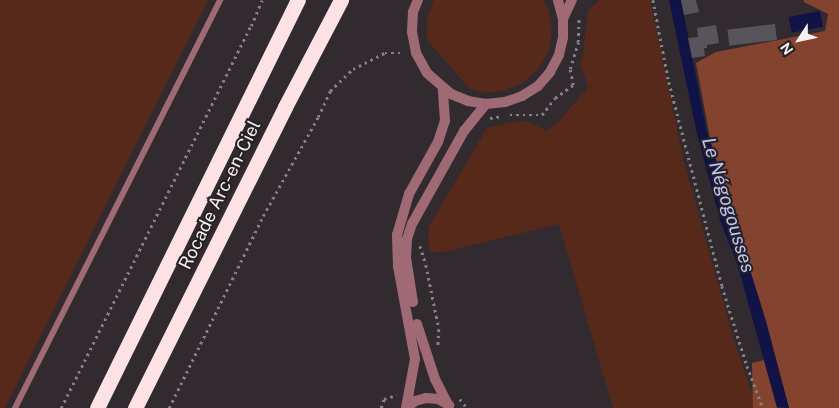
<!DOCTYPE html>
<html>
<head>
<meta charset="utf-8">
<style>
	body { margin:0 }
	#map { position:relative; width:839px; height:408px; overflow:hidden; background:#312b2f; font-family:"Public Sans",sans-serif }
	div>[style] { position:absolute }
	.green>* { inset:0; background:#57291b }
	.forest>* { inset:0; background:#83432e }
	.water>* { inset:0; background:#111346; transform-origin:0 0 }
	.building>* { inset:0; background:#57555b; transform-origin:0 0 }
	.path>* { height:2.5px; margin-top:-1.25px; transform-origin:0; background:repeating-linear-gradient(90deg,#868185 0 2.5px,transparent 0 6.5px) }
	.lane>* { height:6px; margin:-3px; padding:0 3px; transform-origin:3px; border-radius:3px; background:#9f6a74 }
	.street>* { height:10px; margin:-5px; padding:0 5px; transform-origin:5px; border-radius:5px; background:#9f6a74 }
	.highway>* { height:15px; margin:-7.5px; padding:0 7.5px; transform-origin:7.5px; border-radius:7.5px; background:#fce1e5 }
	span { translate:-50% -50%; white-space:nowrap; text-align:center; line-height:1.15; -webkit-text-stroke:4px #272125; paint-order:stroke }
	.street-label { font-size:18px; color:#f3eff2 }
	.water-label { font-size:19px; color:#bac7fb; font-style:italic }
	.north { position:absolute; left:774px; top:15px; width:50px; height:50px; -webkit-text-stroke:4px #272125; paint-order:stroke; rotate:235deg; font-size:14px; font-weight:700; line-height:20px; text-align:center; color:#f3eff2 }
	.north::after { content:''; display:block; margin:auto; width:18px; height:22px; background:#f3eff2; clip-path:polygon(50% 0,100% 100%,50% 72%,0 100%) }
</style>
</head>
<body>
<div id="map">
	<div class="green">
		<div style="clip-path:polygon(0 0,208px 0,5px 408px,0 408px)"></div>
		<div style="clip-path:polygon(434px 0,543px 0,548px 9px,552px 30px,549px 51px,538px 69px,523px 83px,504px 91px,483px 93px,470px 89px,427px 40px,427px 20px)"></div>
		<div style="clip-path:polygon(599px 0,650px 0,684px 162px,734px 340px,757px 408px,613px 408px,559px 224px,448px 251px,431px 253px,428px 242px,429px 226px,487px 128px,507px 123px,527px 121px,547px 131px,559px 121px,588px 88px,580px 62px,583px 56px,588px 11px)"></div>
	</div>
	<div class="forest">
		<div style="clip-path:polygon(804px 0,839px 0,839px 408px,789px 408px,710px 138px,696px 63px,716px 52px,825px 31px,828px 14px,804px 2px)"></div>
		<div style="clip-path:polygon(764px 360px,777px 408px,753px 408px,752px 363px)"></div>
	</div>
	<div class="water">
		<div style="clip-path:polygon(669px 0,681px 0,707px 132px,766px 321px,789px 408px,777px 407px,737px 263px,721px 223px,697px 134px)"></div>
		<div style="left:820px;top:11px;width:16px;height:32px;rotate:79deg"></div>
	</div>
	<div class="building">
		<div style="clip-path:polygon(681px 0,696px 0,699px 12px,684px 15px)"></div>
		<div style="left:775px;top:24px;width:16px;height:48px;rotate:83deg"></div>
		<div style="clip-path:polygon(716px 25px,719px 43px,707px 45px,707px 48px,704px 48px,705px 56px,692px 58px,688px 38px,698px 37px,697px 28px)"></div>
	</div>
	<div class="path">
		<div style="left:653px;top:0;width:84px;rotate:79deg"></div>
		<div style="left:669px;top:82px;width:211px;rotate:75.4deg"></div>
		<div style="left:722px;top:286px;width:84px;rotate:72.6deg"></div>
		<div style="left:747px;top:366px;width:45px;rotate:69.1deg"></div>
		<div style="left:510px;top:115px;width:32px"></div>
		<div style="left:542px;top:115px;width:21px;rotate:-53deg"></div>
		<div style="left:555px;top:98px;width:22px;rotate:-36deg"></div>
		<div style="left:573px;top:85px;width:16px;rotate:-101deg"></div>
		<div style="left:570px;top:69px;width:28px;rotate:-73deg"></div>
		<div style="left:578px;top:42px;width:24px;rotate:-88deg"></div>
		<div style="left:490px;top:118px;width:12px;rotate:-9deg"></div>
		<div style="left:420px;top:246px;width:20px;rotate:72deg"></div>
		<div style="left:426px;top:265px;width:65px;rotate:78.5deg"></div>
		<div style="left:439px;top:329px;width:19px;rotate:93deg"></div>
		<div style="left:460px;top:399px;width:11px;rotate:52deg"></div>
		<div style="left:61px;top:408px;width:427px;rotate:-63.6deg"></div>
		<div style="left:251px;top:26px;width:28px;rotate:-67deg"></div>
		<div style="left:169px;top:408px;width:214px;rotate:-63.9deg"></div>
		<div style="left:263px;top:216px;width:113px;rotate:-60.9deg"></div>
		<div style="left:318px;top:117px;width:29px;rotate:-65deg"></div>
		<div style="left:330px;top:91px;width:32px;rotate:-44deg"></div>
		<div style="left:353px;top:69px;width:36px;rotate:-27deg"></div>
		<div style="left:385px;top:53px;width:18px"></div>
		<div style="left:381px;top:408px;width:9px;rotate:-72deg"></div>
		<div style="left:384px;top:399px;width:13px;rotate:-18deg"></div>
	</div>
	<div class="lane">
		<div style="left:15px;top:408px;width:457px;rotate:-63.3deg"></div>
	</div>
	<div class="street">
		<div style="left:418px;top:0;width:13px;rotate:113deg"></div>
		<div style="left:413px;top:12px;width:20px;rotate:93deg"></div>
		<div style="left:412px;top:32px;width:21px;rotate:79deg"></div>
		<div style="left:416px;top:53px;width:23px;rotate:61deg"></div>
		<div style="left:427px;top:73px;width:32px;rotate:41deg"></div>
		<div style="left:451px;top:94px;width:18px;rotate:22deg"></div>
		<div style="left:468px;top:101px;width:18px;rotate:9deg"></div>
		<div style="left:486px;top:104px;width:19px;rotate:-6deg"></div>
		<div style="left:505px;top:102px;width:18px;rotate:-19deg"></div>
		<div style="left:522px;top:96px;width:19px;rotate:-32deg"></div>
		<div style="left:538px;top:86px;width:18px;rotate:-49deg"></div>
		<div style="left:550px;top:72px;width:19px;rotate:-62deg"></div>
		<div style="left:559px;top:55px;width:18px;rotate:-77deg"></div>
		<div style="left:563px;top:37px;width:18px;rotate:-90deg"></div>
		<div style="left:563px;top:19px;width:20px;rotate:-105deg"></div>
		<div style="left:563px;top:19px;width:21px;rotate:-65deg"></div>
		<div style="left:413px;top:302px;width:45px;rotate:-99deg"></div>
		<div style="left:406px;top:258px;width:19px;rotate:-87deg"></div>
		<div style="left:407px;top:239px;width:16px;rotate:-72deg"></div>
		<div style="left:412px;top:224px;width:107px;rotate:-60.8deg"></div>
		<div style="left:464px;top:131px;width:35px;rotate:-51deg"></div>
		<div style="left:417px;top:324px;width:58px;rotate:71.9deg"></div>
		<div style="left:435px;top:379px;width:28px;rotate:63deg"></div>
		<div style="left:406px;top:408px;width:50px;rotate:-79.6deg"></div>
		<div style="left:415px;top:359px;width:95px;rotate:-100.4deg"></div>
		<div style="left:398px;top:266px;width:31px;rotate:-92deg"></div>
		<div style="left:397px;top:235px;width:43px;rotate:-73.7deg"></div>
		<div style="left:409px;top:194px;width:60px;rotate:-60.9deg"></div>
		<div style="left:438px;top:142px;width:22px;rotate:-72deg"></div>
		<div style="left:445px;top:121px;width:31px;rotate:-94deg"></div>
		<div style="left:407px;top:408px;width:11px;rotate:-41deg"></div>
		<div style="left:415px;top:401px;width:11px;rotate:-15deg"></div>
		<div style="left:426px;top:398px;width:12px;rotate:5deg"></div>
		<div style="left:438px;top:399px;width:13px;rotate:29deg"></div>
	</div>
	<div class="highway">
		<div style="left:97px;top:408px;width:455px;rotate:-63.8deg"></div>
		<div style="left:135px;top:408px;width:336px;rotate:-63.5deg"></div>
		<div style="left:285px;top:107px;width:121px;rotate:-62.4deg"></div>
	</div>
	<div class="street-label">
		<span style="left:220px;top:195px;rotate:-64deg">Rocade Arc-en-Ciel</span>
	</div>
	<div class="water-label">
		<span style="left:728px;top:205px;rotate:73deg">Le Négogousses</span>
	</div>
	<div class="north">N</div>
</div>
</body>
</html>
